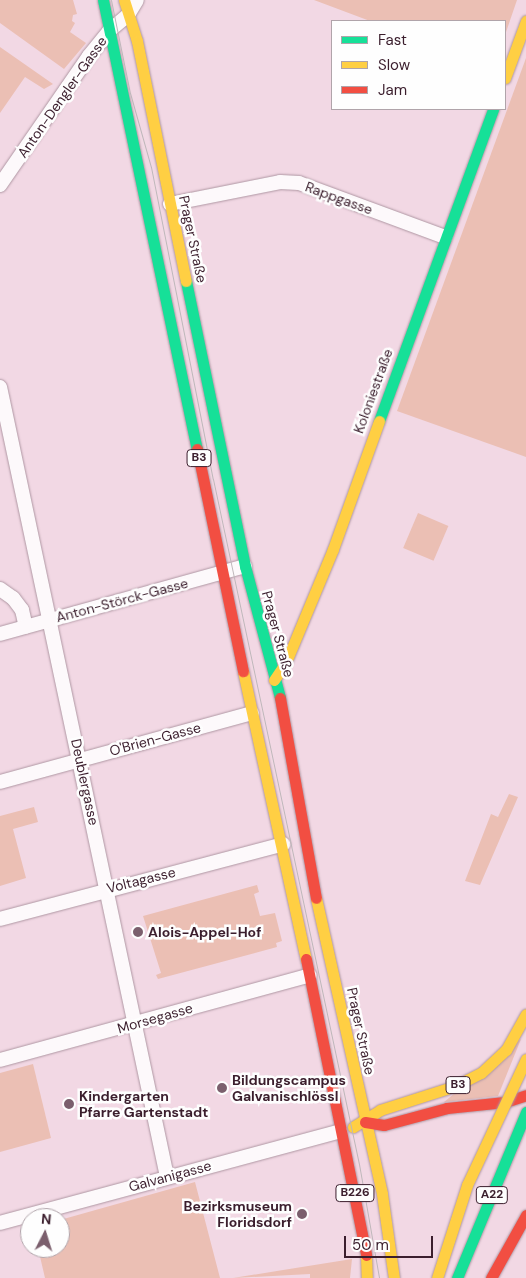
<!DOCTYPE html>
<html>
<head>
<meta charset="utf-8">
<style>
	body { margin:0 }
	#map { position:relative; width:526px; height:1278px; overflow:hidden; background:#f2d8e4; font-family:"DM Sans",sans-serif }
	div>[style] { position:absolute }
	.green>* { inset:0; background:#ebbfb4; transform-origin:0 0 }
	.roads { filter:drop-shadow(0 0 1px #af97a3) drop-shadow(0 0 1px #af97a3) }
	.street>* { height:14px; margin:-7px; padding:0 7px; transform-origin:7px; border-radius:7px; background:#fdf9fb }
	.fast>* { height:11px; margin:-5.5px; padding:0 5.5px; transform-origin:5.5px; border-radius:5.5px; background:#16e098 }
	.slow>* { height:11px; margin:-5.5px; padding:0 5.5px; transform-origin:5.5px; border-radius:5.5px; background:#ffcf43 }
	.jam>* { height:11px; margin:-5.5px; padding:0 5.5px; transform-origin:5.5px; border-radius:5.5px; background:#f24e42 }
	.tram>* { height:1px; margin:-0.5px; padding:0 0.5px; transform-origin:0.5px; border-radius:0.5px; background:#beb7ba }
	.bridges { filter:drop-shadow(0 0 1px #af97a3) drop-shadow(0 0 1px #af97a3) }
	.slow-bridge>* { height:11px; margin:-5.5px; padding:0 5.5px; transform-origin:5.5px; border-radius:5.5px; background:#ffcf43 }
	.dots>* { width:14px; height:14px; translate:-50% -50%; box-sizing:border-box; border:2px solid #fefefe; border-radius:50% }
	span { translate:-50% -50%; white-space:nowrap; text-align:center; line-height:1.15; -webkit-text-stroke:5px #fefefe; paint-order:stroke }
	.shield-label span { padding:1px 4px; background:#fefefe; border:1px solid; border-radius:4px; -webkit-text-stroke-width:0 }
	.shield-label { font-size:12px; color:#3b1e2d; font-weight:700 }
	.street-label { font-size:14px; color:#3b1e2d }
	.poi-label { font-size:14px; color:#3b1e2d; font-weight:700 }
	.left { translate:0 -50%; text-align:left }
	.right { translate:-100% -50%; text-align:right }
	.legend { position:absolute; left:331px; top:20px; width:175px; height:90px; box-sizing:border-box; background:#fefefe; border:1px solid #b0a4aa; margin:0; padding:6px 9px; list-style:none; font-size:15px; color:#3b1e2d }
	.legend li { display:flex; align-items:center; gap:10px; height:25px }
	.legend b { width:25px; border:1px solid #b0a4aa }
	.north { position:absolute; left:20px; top:1208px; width:50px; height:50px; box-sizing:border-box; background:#fefefe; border:1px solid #b0a4aa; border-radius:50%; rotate:5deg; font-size:14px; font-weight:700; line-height:20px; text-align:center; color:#3b1e2d }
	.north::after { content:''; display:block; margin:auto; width:18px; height:22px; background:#7b5f6d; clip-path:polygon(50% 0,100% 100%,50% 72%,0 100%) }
	.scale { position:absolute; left:344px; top:1236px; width:89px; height:22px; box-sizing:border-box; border:2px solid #3b1e2d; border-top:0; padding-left:6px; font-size:15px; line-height:18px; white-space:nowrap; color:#3b1e2d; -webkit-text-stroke:4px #fefefe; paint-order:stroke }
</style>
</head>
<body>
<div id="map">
	<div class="green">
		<div style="clip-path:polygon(0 0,73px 0,77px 14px,73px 15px,72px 21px,75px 23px,70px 32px,86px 43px,64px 69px,0 23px)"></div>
		<div style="clip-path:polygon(314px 0,517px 0,505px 35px,505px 21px,370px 21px)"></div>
		<div style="clip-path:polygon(0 47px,53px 84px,44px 89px,25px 77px,0 113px)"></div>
		<div style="clip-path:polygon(526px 58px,526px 457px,397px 411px)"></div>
		<div style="left:418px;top:513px;width:33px;height:38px;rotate:23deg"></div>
		<div style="clip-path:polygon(509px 794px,518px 797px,480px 885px,465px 881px,491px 814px,498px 817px)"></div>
		<div style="clip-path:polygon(34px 807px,38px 822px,13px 829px,26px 878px,0 886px,0 816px)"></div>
		<div style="clip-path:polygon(257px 885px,259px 892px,254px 894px,260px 916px,275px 913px,282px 941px,276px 943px,277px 947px,158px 979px,156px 975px,161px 973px,143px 916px)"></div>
		<div style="clip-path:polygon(521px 1039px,498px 1096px,444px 1102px)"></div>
		<div style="clip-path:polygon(33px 1064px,51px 1138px,0 1152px,0 1073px)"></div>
		<div style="clip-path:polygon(195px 1182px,220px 1278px,45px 1278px,38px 1248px,60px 1248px,60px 1220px)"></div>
		<div style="clip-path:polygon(352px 1259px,350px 1278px,310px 1278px,310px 1274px,233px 1278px)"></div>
	</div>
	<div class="roads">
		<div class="street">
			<div style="left:0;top:185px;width:157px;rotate:-55.4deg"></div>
			<div style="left:89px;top:56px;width:32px;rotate:-51deg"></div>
			<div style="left:109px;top:31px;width:25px;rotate:-40deg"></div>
			<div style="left:128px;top:15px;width:17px;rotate:-59deg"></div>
			<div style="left:170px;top:204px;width:112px;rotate:-11.3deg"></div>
			<div style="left:280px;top:182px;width:19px;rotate:3deg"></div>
			<div style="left:299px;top:183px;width:156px;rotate:20.3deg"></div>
			<div style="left:0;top:387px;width:807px;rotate:78.06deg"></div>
			<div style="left:0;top:589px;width:16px;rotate:35deg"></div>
			<div style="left:13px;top:598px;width:15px;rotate:53deg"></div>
			<div style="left:22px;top:610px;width:17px;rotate:77deg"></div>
			<div style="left:0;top:634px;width:254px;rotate:-15.5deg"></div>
			<div style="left:0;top:782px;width:261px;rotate:-15.3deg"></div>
			<div style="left:0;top:919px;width:293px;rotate:-14.8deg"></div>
			<div style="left:0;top:1060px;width:321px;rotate:-15.3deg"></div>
			<div style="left:0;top:1223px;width:352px;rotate:-15.1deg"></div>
		</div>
		<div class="fast">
			<div style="left:103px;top:0;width:459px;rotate:78.2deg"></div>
			<div style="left:186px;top:281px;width:291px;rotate:78.3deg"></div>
			<div style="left:245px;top:566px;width:137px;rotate:75.1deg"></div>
			<div style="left:379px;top:421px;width:332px;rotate:-69.9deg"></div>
			<div style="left:457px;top:1278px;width:180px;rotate:-67.4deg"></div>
		</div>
		<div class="slow">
			<div style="left:124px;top:0;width:43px;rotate:72.4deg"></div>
			<div style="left:137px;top:41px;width:245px;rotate:78.5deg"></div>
			<div style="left:505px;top:78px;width:61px;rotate:-69.8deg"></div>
			<div style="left:243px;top:671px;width:295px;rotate:77.7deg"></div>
			<div style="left:274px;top:680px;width:22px;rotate:-56deg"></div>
			<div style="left:286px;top:662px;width:122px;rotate:-67.4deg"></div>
			<div style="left:333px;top:549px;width:136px;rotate:-70.2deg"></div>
			<div style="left:316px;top:898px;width:303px;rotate:77.4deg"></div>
			<div style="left:382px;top:1194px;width:85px;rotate:81.9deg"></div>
			<div style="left:353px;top:1127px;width:32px;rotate:-32deg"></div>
			<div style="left:380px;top:1110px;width:79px;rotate:-17.7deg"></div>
			<div style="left:455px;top:1086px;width:29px;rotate:-27deg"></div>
			<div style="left:481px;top:1073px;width:34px;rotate:-43deg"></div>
			<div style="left:506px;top:1050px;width:41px;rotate:-60.9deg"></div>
			<div style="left:366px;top:1255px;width:23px;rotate:88deg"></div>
		</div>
		<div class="jam">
			<div style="left:197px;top:449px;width:227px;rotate:78.3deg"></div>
			<div style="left:280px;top:698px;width:203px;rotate:79.8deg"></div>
			<div style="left:306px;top:959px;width:302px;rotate:78.5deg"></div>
			<div style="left:365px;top:1122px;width:19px;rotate:9deg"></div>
			<div style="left:384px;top:1125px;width:65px;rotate:-15.1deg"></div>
			<div style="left:447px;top:1108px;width:58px;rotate:-5.9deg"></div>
			<div style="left:505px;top:1102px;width:22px;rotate:-18deg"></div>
			<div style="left:491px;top:1278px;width:72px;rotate:-60.9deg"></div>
		</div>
	</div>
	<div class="tram">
		<div style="left:111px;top:0;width:95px;rotate:78.5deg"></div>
		<div style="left:130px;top:93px;width:77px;rotate:74.2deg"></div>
		<div style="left:151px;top:167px;width:318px;rotate:78.8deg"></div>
		<div style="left:213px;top:479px;width:700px;rotate:77.97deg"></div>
		<div style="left:359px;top:1164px;width:116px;rotate:80deg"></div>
	</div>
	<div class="bridges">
		<div class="slow-bridge">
			<div style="left:437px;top:1278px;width:98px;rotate:-72.1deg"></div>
			<div style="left:467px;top:1185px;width:139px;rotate:-64.9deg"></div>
		</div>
	</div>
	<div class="dots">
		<div style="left:138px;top:932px;background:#7b5f6d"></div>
		<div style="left:222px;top:1088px;background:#7b5f6d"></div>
		<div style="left:69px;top:1104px;background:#7b5f6d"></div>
		<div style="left:302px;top:1214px;background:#7b5f6d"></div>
	</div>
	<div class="shield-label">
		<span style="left:199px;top:458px">B3</span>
		<span style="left:458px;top:1085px">B3</span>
		<span style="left:355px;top:1193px">B226</span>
		<span style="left:492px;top:1195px">A22</span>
	</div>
	<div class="street-label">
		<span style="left:62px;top:97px;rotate:-55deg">Anton-Dengler-Gasse</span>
		<span style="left:339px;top:198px;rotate:20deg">Rappgasse</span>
		<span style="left:193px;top:239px;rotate:78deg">Prager Straße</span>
		<span style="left:373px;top:391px;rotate:-70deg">Koloniestraße</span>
		<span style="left:122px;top:600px;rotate:-15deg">Anton-Störck-Gasse</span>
		<span style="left:278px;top:634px;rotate:75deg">Prager Straße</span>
		<span style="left:155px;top:739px;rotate:-15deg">O'Brien-Gasse</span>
		<span style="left:85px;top:782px;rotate:78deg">Deublergasse</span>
		<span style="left:141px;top:880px;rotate:-14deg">Voltagasse</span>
		<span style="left:155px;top:1018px;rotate:-16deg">Morsegasse</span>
		<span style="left:361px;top:1031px;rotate:78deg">Prager Straße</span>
		<span style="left:170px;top:1176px;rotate:-15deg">Galvanigasse</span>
	</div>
	<div class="poi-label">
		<span class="left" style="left:148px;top:932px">Alois-Appel-Hof</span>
		<span class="left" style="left:232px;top:1088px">Bildungscampus<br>Galvanischlössl</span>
		<span class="left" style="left:79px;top:1104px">Kindergarten<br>Pfarre Gartenstadt</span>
		<span class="right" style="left:292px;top:1214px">Bezirksmuseum<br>Floridsdorf</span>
	</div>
	<ul class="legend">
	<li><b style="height:6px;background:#16e098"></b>Fast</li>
	<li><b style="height:6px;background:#ffcf43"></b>Slow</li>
	<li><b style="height:6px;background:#f24e42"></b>Jam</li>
	</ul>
	<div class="north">N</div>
	<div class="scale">50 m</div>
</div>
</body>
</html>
